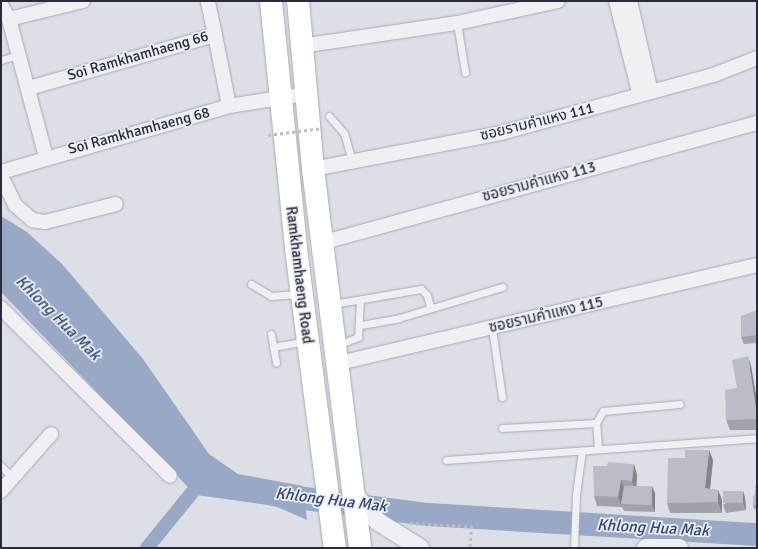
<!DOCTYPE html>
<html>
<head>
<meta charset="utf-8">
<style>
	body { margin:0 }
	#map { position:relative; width:758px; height:549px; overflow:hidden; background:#dcdfe6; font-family:Signika,"Noto Sans Thai",sans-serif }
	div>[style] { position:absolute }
	.water>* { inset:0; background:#98a8c5 }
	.canal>* { height:14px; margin:-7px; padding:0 7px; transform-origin:7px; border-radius:7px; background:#98a8c5 }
	.river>* { height:23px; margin:-11.5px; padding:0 11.5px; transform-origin:11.5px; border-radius:11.5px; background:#98a8c5 }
	.path>* { height:2.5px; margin-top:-1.25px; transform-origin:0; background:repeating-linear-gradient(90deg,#bbbdc4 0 3px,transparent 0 6px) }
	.roads { filter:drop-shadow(0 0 1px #a6a9b3) drop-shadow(0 0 1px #a6a9b3) }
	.service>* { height:7px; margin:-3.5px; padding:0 3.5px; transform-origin:3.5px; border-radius:3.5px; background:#eff0f4 }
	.minor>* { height:14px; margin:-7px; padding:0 7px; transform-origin:7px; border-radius:7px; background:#eff0f4 }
	.tertiary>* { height:18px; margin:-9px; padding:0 9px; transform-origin:9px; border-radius:9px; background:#eff0f4 }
	.primary>* { height:22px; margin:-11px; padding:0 11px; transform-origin:11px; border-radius:11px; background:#fff }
	.path-bridge>* { height:2.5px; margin-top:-1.25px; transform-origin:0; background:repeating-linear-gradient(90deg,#bbbdc4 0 3px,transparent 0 6px) }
	.wall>* { inset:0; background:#a0a3ac }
	.shaded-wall>* { inset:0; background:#82848c }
	.building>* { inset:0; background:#babdc8; transform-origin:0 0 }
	span { translate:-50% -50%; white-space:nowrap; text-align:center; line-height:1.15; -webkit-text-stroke:3.5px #ebeef4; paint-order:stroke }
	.street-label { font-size:15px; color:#272b3b }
	.water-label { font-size:16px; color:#33456d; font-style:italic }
	.frame { position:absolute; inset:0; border:2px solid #272b3b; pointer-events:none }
</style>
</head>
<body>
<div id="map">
	<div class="water">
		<div style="clip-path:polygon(1px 216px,27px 232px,62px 264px,143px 359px,209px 454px,238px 474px,303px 486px,307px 520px,275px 506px,196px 495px,186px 485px,1px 292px)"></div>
	</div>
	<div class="canal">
		<div style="left:147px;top:548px;width:89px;rotate:-50.9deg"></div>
	</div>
	<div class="river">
		<div style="left:273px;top:494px;width:156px;rotate:7.4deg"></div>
		<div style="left:428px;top:514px;width:330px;rotate:3.5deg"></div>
	</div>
	<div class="path">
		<div style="left:410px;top:523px;width:62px;rotate:2.8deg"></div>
		<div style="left:472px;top:526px;width:22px;rotate:95deg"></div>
	</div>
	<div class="roads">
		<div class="service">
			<div style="left:457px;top:23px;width:50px;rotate:80.7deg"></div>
			<div style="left:1px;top:60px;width:18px;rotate:-16deg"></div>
			<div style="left:329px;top:116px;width:23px;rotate:49deg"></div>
			<div style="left:344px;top:133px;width:29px;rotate:74deg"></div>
			<div style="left:251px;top:284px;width:23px;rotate:31deg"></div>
			<div style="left:271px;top:296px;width:29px;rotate:-4deg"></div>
			<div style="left:333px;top:304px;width:89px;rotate:-9.7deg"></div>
			<div style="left:421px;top:289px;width:8px;rotate:45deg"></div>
			<div style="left:427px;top:295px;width:11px;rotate:75deg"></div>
			<div style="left:361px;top:325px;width:39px;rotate:-10deg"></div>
			<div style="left:399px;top:318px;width:108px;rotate:-16.8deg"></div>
			<div style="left:492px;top:328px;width:70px;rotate:81.8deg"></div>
			<div style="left:271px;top:334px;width:29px;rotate:80deg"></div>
			<div style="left:338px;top:345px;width:22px;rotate:-22deg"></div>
			<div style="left:358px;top:337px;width:37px;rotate:-87deg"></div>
			<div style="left:273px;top:347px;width:34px;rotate:-10deg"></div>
			<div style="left:502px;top:428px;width:94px;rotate:-3deg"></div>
			<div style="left:598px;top:449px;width:26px;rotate:-94deg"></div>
			<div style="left:596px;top:423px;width:14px;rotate:-60deg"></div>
			<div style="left:603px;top:411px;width:77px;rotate:-5.2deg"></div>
			<div style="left:446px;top:460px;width:312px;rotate:-4deg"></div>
			<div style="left:1px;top:466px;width:16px;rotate:45deg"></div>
			<div style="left:574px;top:548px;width:54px;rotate:-87.9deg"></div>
			<div style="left:576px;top:494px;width:44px;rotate:-82.2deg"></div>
		</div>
		<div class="minor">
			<div style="left:616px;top:1px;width:90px;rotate:75.8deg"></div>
			<div style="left:630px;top:1px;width:93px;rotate:77deg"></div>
			<div style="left:1px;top:5px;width:16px;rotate:60deg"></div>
			<div style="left:9px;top:19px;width:143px;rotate:75deg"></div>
			<div style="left:9px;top:19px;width:76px;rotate:-13.7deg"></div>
			<div style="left:215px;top:35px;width:72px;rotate:78.8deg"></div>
			<div style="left:301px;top:46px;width:158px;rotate:-8.4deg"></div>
			<div style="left:457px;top:23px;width:103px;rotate:-12.3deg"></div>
			<div style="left:29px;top:88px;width:193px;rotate:-15.9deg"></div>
			<div style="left:215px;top:35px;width:35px;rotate:-102deg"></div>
			<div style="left:313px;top:169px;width:191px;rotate:-10.8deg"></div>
			<div style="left:501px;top:133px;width:223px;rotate:-15.3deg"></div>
			<div style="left:716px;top:74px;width:44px;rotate:-21.3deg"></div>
			<div style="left:1px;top:172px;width:237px;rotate:-16.1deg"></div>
			<div style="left:229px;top:106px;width:78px;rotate:-8.9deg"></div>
			<div style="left:1px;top:176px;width:32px;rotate:64deg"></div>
			<div style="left:15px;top:205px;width:23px;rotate:41deg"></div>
			<div style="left:32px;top:220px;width:13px;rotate:9deg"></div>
			<div style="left:45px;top:222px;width:73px;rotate:-14.2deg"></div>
			<div style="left:321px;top:243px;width:452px;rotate:-15.4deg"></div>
			<div style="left:1px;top:308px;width:238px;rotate:44.8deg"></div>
			<div style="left:335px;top:364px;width:433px;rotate:-13.2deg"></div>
			<div style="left:1px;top:491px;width:76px;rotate:-48.7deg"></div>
		</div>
		<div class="tertiary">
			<div style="left:352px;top:492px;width:38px;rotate:49deg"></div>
			<div style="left:377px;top:521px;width:51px;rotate:32.1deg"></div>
			<div style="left:646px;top:548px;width:33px"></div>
		</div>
		<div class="primary">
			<div style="left:271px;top:1px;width:249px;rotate:84.2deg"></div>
			<div style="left:296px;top:249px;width:302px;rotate:82.6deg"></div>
			<div style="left:298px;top:1px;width:169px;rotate:84.9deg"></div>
			<div style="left:313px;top:169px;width:382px;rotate:82.9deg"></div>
		</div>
	</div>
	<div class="path-bridge">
		<div style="left:268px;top:135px;width:55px;rotate:-7.3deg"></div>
	</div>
	<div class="wall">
		<div style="clip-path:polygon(757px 310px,757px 349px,756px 346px,756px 343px,744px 344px,741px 337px)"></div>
		<div style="clip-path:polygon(751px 366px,757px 401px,757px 430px,730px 430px,726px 420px,737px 388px)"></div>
		<div style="clip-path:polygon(713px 460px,710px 489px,718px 490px,722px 500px,722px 513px,670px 513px,667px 503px)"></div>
		<div style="clip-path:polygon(634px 464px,637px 475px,636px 486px,655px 493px,655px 512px,624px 511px,622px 507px,597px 506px,594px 496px,607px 466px)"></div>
		<div style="clip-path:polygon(757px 485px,757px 509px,754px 509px,753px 505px,754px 500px,753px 499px,755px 495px,755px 494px)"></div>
		<div style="clip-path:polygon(743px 491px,745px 498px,746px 510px,726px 513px,723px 505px)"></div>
	</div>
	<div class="shaded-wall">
		<div style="clip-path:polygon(748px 356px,751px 366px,757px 401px,757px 415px)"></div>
		<div style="clip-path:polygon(709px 450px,713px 460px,709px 498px,705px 488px)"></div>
		<div style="clip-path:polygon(634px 464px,637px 475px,636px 492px,632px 481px)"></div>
		<div style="clip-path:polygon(621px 480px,625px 490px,621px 504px,622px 507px,618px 497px)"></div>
		<div style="clip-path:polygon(652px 486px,655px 493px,655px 512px,652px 505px)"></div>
		<div style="clip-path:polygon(718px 490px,722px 500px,722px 513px,718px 502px)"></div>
		<div style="clip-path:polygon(743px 491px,745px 498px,746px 510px,743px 503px)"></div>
	</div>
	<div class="building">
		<div style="clip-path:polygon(757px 310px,757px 345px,756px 346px,756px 335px,741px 337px,741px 316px)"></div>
		<div style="clip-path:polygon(748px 356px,757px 415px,757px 419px,726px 420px,725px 390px,737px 388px,732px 360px)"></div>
		<div style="clip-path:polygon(685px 450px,709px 450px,705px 488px,718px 490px,718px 502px,667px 503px,668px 458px,685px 458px)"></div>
		<div style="clip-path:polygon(608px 462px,634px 464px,632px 481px,621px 480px,618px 497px,594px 496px,593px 466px,607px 466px)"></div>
		<div style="left:755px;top:485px;width:2px;height:9px"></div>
		<div style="clip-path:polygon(624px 486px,652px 486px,652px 505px,621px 504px)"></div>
		<div style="left:743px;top:491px;width:12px;height:20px;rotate:90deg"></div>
		<div style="left:753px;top:495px;width:4px;height:4px"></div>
		<div style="left:753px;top:500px;width:4px;height:5px"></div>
	</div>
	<div class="street-label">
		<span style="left:138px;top:56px;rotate:-16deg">Soi Ramkhamhaeng 66</span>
		<span style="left:537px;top:122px;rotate:-14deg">ซอยรามคำแหง 111</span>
		<span style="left:139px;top:131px;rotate:-15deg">Soi Ramkhamhaeng 68</span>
		<span style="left:539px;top:182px;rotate:-15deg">ซอยรามคำแหง 113</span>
		<span style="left:299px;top:275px;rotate:83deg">Ramkhamhaeng Road</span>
		<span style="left:546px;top:315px;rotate:-13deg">ซอยรามคำแหง 115</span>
	</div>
	<div class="water-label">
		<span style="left:58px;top:318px;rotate:45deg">Khlong Hua Mak</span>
		<span style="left:331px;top:500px;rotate:7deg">Khlong Hua Mak</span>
		<span style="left:653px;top:528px;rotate:3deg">Khlong Hua Mak</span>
	</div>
	<div class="frame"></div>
</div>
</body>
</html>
